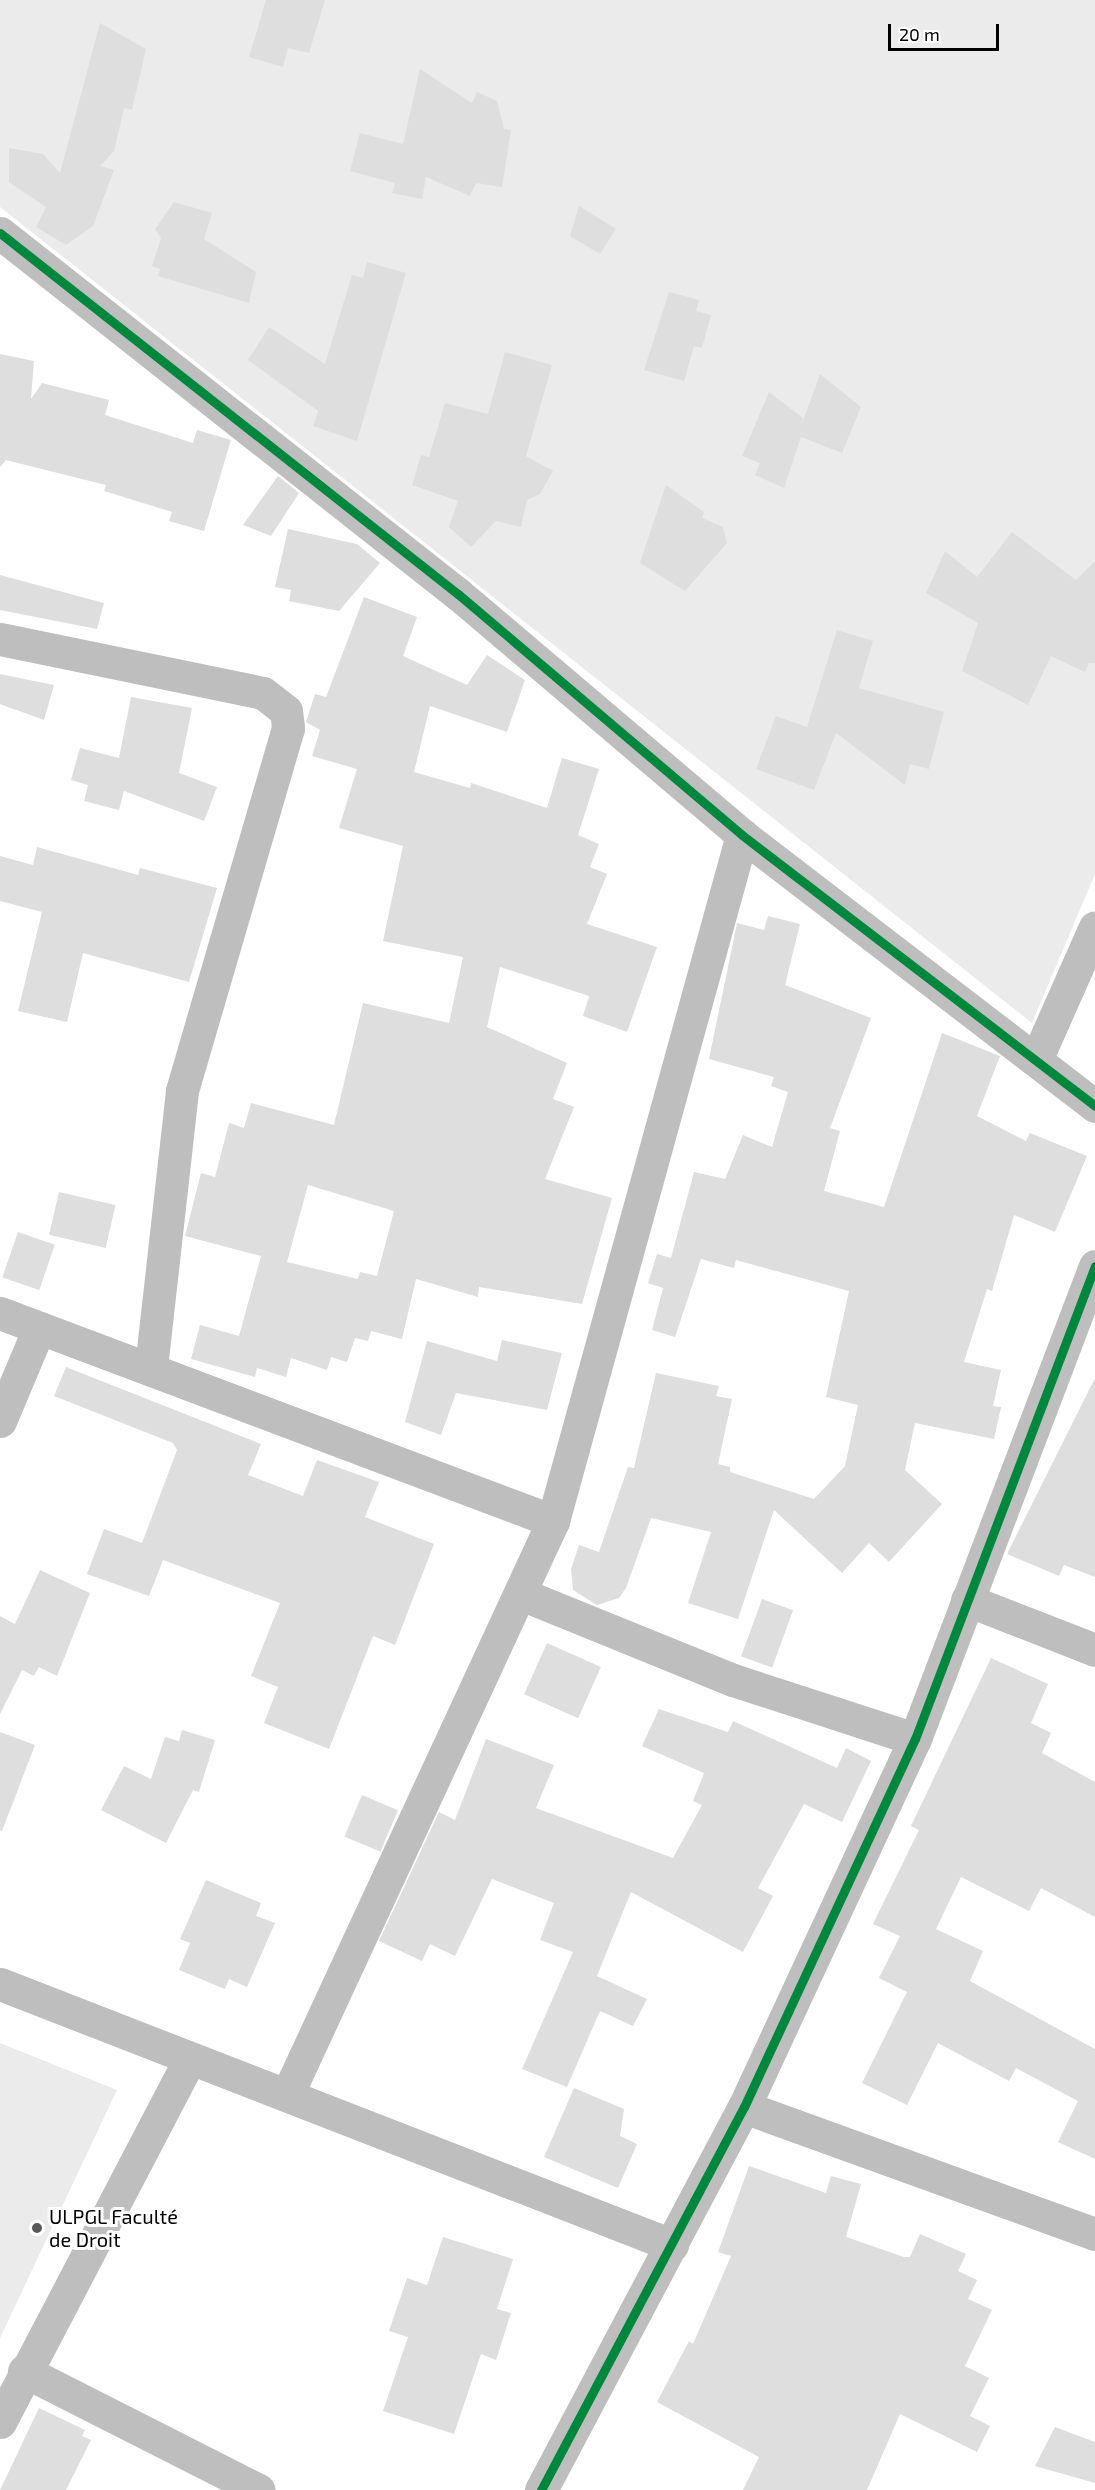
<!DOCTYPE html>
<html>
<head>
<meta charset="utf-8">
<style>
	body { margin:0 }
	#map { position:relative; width:1095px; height:2490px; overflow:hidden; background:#fff; font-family:"Exo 2",sans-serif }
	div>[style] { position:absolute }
	.green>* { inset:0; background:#ebebeb }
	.building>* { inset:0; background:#dedede; transform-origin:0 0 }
	.minor>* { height:33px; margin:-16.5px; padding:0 16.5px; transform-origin:16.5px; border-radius:16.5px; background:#bebebe }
	.cycleway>* { height:9px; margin:-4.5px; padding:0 4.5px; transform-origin:4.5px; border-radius:4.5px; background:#00873e }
	.dots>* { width:16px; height:16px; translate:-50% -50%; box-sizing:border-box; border:3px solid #fff; border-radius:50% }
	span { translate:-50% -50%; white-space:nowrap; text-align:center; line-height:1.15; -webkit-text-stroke:6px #fff; paint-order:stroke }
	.poi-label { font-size:20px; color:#000 }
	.left { translate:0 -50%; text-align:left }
	.scale { position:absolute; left:888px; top:24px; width:111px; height:27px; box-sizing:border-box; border:3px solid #000; border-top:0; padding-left:8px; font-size:18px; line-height:21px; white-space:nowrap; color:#000; -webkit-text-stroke:4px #fff; paint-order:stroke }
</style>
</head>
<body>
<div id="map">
	<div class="green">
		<div style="clip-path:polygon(0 0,1095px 0,1095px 874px,1032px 1023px,0 207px)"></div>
		<div style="clip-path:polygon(0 2043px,117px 2090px,0 2338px)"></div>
	</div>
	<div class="building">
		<div style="clip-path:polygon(266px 0,325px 0,309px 53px,288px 48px,283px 67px,249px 57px)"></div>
		<div style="clip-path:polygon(100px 23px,146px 49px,132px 110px,124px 108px,114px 151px,100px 166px,114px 170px,93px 226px,66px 245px,36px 227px,46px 207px,9px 182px,9px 148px,43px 154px,60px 173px)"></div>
		<div style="clip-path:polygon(420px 69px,472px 103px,477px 92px,497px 101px,504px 129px,511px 130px,502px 187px,476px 183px,470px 196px,426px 177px,422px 199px,392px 193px,395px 183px,350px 171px,360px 133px,403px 144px)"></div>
		<div style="clip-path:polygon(174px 202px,212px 213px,204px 239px,256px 272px,249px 303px,158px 276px,160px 269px,152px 266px,161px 238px,155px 229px)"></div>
		<div style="clip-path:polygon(579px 206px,616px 229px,600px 254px,570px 236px)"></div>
		<div style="clip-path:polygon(367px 262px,406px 273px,357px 441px,313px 426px,318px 411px,248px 360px,269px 327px,325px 364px,352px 275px,363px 278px)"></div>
		<div style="clip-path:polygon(669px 292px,699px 300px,696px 311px,711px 315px,702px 348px,694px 346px,684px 381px,644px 370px)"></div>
		<div style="clip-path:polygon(505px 352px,552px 365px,526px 456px,553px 471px,540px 494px,527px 500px,521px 527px,496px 521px,471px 547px,449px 527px,458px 501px,412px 485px,421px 455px,429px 457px,445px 403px,488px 414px)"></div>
		<div style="clip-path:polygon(0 354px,34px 361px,31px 399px,42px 383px,109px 400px,105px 415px,193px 443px,197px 430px,231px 440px,204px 531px,169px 521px,172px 512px,104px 491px,106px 485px,6px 460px,0 467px)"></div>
		<div style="clip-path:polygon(820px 374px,861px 407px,842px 453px,801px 437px,784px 488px,755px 475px,760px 463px,742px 456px,769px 392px,803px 418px,802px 424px)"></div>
		<div style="clip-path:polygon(278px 476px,299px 493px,271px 536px,243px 525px)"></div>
		<div style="clip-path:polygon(666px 485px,704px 512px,702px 518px,723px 527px,727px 543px,685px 591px,640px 563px)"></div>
		<div style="clip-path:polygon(288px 529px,357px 544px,380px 563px,339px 611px,289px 601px,291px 590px,275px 587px)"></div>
		<div style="clip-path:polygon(1012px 532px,1076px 580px,1095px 561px,1095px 663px,1089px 663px,1085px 672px,1051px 656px,1028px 705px,962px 671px,978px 623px,926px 593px,945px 551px,977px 577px)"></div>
		<div style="clip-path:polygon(0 575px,104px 603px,97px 629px,0 610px)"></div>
		<div style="clip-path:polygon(evenodd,364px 597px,417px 617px,403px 656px,467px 685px,487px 655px,525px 680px,507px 732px,430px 706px,414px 772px,470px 788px,471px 783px,547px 808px,562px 758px,599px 769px,578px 835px,599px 844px,590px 867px,607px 874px,587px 924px,657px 947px,627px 1032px,583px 1016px,589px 996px,500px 967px,487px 1027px,567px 1063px,553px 1099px,574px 1107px,545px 1179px,612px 1198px,582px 1304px,479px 1287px,478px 1297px,416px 1279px,402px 1339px,371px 1331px,368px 1341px,355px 1338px,347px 1362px,331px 1357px,327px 1370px,291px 1358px,286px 1377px,257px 1368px,255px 1377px,191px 1359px,200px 1325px,239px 1336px,261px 1256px,185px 1236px,201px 1173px,215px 1177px,229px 1123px,244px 1128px,251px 1103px,334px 1125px,363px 1003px,449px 1023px,463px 957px,383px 941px,403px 846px,339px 828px,357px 769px,312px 756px,320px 730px,306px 722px,315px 694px,326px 697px,364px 597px,308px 1185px,394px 1211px,377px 1276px,360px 1272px,358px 1279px,287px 1262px,308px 1185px)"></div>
		<div style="clip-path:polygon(837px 630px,873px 641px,859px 688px,944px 712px,929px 769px,910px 764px,905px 785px,836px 733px,814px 790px,756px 769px,776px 716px,807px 727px)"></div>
		<div style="clip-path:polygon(0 674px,54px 685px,44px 720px,0 704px)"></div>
		<div style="clip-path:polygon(131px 697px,192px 708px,179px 773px,217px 787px,204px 821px,124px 791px,119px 810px,84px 801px,88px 785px,71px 780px,80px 748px,119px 758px)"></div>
		<div style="clip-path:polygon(37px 847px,138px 875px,140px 868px,217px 888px,189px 982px,83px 953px,67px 1022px,18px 1011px,42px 912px,0 901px,0 856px,33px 865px)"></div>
		<div style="clip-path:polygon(768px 916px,800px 924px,785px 985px,871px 1018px,830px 1128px,840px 1131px,824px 1191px,884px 1207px,942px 1033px,1000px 1056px,977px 1116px,1026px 1141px,1030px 1133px,1087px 1156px,1055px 1232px,1014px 1215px,992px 1291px,987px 1289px,964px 1362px,1001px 1370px,993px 1406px,1001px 1407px,994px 1439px,915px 1423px,905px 1470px,942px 1504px,889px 1562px,869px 1543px,842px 1573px,774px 1510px,738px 1619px,688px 1603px,711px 1532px,651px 1518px,626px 1588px,619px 1598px,597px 1605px,573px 1590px,571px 1569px,579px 1545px,599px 1552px,628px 1467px,634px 1468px,656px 1373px,719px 1386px,716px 1396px,732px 1399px,718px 1464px,730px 1467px,730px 1472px,814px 1499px,845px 1466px,858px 1405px,826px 1397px,849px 1291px,736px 1260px,734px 1268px,701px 1259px,675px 1337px,652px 1330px,663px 1288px,648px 1283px,657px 1254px,671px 1258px,694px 1172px,725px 1179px,743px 1135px,772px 1147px,788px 1092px,771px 1086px,774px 1077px,709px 1059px,737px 923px,764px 930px)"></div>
		<div style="left:59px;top:1192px;width:58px;height:44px;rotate:13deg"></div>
		<div style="left:18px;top:1232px;width:39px;height:48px;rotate:19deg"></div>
		<div style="clip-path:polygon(502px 1340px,562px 1353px,547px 1410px,456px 1393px,441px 1435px,405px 1422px,427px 1341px,497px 1361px)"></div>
		<div style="clip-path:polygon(66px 1367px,261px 1444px,248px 1475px,303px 1496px,317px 1460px,379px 1482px,365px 1517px,434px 1544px,395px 1645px,373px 1636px,329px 1749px,264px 1723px,278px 1687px,251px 1676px,280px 1603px,163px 1560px,149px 1596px,87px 1574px,104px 1529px,142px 1543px,177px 1450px,173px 1443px,54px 1396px)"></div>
		<div style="clip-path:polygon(1095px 1378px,1095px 1577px,1064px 1565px,1059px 1576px,1007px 1554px)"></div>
		<div style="clip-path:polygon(40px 1570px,90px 1593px,57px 1676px,39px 1667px,34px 1676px,22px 1670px,0 1714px,0 1616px,15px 1624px)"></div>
		<div style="left:762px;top:1599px;width:33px;height:61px;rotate:20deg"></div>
		<div style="left:547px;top:1643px;width:59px;height:56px;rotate:24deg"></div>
		<div style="clip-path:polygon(991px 1658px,1048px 1684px,1031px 1723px,1051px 1733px,1042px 1753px,1095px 1782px,1095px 1917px,1041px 1888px,1029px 1911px,961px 1877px,936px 1929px,983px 1951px,970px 1981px,1095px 2049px,1095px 2159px,1058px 2142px,1078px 2101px,1016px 2068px,1009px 2081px,938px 2043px,907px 2105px,862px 2083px,907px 1992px,879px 1978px,900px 1936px,873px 1924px,919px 1830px,911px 1826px)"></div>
		<div style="clip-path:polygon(659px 1709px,728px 1732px,733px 1721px,837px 1768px,846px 1748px,871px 1761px,842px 1822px,804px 1804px,758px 1888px,773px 1896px,743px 1952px,631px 1892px,597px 1976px,647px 1999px,633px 2026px,600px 2011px,567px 2087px,522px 2069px,573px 1952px,540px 1940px,554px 1903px,492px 1879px,455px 1956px,430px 1944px,422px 1961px,379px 1941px,439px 1812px,455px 1820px,486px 1739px,554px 1765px,536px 1808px,673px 1858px,702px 1805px,693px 1801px,704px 1773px,642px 1746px)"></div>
		<div style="clip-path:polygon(182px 1730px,215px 1740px,199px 1792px,193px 1790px,166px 1843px,101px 1810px,124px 1766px,151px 1779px,165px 1737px,179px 1741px)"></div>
		<div style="clip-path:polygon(0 1732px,35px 1745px,2px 1831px,0 1830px)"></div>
		<div style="left:362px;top:1795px;width:39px;height:45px;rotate:23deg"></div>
		<div style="clip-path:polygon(206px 1880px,261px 1903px,256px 1916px,275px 1923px,247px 1987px,229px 1979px,225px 1989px,179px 1970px,190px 1943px,180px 1939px)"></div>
		<div style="clip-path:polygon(574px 2088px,624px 2109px,620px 2136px,637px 2144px,618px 2188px,544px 2157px)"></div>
		<div style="clip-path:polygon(749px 2166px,826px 2193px,831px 2176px,861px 2184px,846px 2237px,904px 2257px,910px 2257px,920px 2234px,966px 2254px,958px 2271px,977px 2280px,968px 2299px,992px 2310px,965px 2366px,989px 2378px,970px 2416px,990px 2426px,977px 2452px,900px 2414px,867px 2490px,743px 2490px,759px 2457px,657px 2402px,689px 2341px,693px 2344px,731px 2256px,718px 2252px)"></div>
		<div style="clip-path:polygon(443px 2237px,513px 2259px,497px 2309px,511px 2313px,496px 2360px,481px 2354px,454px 2434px,383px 2411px,408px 2337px,389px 2331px,407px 2278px,427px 2285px)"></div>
		<div style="clip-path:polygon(39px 2408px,85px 2430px,82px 2436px,91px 2440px,66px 2490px,0 2490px)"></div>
		<div style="clip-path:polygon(1055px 2427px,1095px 2442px,1095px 2483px,1035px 2466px)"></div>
	</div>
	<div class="minor">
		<div style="left:0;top:233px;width:583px;rotate:38.25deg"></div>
		<div style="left:458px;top:594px;width:372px;rotate:40.3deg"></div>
		<div style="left:742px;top:835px;width:445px;rotate:37.5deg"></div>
		<div style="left:0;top:639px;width:268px;rotate:11.6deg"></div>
		<div style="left:263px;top:693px;width:29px;rotate:38deg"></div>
		<div style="left:286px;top:711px;width:17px;rotate:83deg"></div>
		<div style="left:288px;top:728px;width:378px;rotate:106.3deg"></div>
		<div style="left:182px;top:1091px;width:280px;rotate:96.4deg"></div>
		<div style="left:1036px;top:1060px;width:145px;rotate:-66.1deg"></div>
		<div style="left:0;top:1313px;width:591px;rotate:20.61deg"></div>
		<div style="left:0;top:1421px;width:101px;rotate:-67.2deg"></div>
		<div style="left:521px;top:1594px;width:229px;rotate:22.1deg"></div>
		<div style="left:733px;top:1680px;width:191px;rotate:18deg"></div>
		<div style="left:967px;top:1600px;width:137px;rotate:21.3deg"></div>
		<div style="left:0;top:1984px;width:721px;rotate:21.23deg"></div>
		<div style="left:288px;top:2093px;width:630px;rotate:-65.14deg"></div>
		<div style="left:553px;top:1521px;width:712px;rotate:-74.6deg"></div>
		<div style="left:744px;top:2107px;width:373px;rotate:19.9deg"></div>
		<div style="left:24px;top:2371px;width:263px;rotate:26.9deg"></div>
		<div style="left:0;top:2422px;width:408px;rotate:-62.4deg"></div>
		<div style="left:541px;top:2490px;width:433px;rotate:-62.1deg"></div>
		<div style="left:744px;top:2107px;width:406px;rotate:-65.1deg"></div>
		<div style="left:915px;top:1739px;width:506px;rotate:-69.17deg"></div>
	</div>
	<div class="cycleway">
		<div style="left:0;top:233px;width:583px;rotate:38.25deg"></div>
		<div style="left:458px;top:594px;width:372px;rotate:40.3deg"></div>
		<div style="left:742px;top:835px;width:445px;rotate:37.5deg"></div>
		<div style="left:541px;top:2490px;width:433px;rotate:-62.1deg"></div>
		<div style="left:744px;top:2107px;width:406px;rotate:-65.1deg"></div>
		<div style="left:915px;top:1739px;width:506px;rotate:-69.17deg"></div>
	</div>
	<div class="dots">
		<div style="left:37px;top:2228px;background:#595959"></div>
	</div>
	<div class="poi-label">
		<span class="left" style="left:49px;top:2228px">ULPGL Faculté<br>de Droit</span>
	</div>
	<div class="scale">20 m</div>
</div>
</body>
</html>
